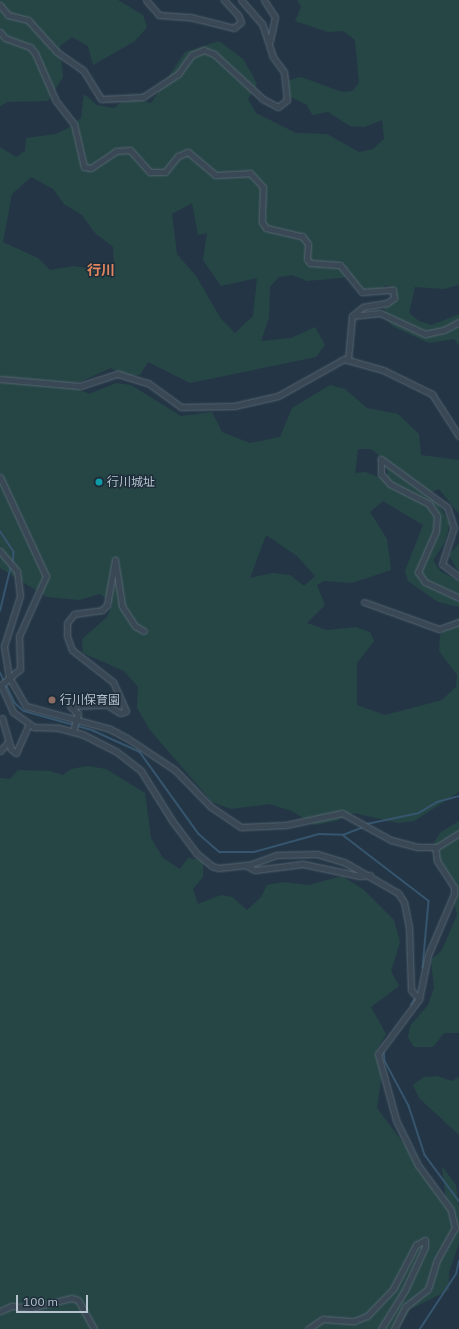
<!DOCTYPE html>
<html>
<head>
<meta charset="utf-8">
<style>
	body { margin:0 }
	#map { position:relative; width:459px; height:1329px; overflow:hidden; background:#243645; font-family:"IBM Plex Sans","Noto Sans JP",sans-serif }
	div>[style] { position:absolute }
	.green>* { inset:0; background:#264646 }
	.stream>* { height:1.5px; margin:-0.75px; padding:0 0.75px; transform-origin:0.75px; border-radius:0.75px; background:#36556e }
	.roads { filter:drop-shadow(0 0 1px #576572) drop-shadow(0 0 1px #576572) }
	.street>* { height:5px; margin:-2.5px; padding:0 2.5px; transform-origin:2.5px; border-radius:2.5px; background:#394854 }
	.dots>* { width:11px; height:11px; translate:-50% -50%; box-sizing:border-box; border:2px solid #1d2d3a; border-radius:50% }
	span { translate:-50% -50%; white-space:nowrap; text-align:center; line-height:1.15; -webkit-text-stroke:3px #1d2d3a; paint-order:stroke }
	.poi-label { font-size:12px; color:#b6c2ce }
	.left { translate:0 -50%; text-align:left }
	.quarter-label { font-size:14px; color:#e1865e; font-weight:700 }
	.scale { position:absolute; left:16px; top:1295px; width:72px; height:18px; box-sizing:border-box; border:2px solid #b6c2ce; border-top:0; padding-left:5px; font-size:12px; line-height:14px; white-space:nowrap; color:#b6c2ce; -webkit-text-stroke:3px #1d2d3a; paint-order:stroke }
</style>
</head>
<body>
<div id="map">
	<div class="green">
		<div style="clip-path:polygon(0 0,118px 0,143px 15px,147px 27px,135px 41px,93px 65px,88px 46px,72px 37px,60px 46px,63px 77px,48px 101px,7px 102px,0 106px)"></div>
		<div style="clip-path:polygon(evenodd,297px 0,459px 0,459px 285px,444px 289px,415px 287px,409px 313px,419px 321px,432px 325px,459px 314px,459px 346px,454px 339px,429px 343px,394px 327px,387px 320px,384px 308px,397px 290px,386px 285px,371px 294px,361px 294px,351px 277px,307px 281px,292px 275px,279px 277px,270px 287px,269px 318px,261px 341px,291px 338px,315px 327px,325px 345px,316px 357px,190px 383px,148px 362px,140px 375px,125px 376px,111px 368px,71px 386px,89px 394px,116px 383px,131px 385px,181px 416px,212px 412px,222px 432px,250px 443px,280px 437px,292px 408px,330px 385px,345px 389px,367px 408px,398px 414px,419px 434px,421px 455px,459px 460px,459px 514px,439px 489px,431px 492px,450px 523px,445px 542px,433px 560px,440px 571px,459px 581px,459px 607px,438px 602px,408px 581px,405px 571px,423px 525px,383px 501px,370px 512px,387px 539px,391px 570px,352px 583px,324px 581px,317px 585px,325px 605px,307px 623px,327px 630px,356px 627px,370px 632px,374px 641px,357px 663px,357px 705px,385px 715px,442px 700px,456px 687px,457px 675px,439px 651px,440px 636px,448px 623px,459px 618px,459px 792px,414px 821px,399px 823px,353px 813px,336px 821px,315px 825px,292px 811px,269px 804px,231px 809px,212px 802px,150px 730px,137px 708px,138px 687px,124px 671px,83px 653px,82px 639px,107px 617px,112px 604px,100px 594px,79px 600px,47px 597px,0 568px,0 147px,16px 157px,25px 151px,26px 138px,56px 134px,68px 128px,81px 118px,84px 94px,97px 105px,114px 108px,128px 97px,151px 103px,185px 52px,219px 41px,243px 59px,253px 76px,257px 84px,248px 99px,256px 113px,296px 133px,327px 134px,359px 152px,373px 149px,384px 139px,382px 120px,365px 127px,350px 126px,328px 112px,312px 115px,307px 105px,287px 95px,286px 81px,301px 77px,342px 92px,352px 91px,359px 83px,355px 40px,343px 31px,328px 32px,295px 21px,301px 7px,297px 0,31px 177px,53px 189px,64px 204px,82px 215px,95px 233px,113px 247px,114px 264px,101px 270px,73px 266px,50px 270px,38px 258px,3px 242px,12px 194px,31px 177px,297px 0,192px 203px,198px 235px,207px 233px,203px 260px,221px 286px,257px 278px,253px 316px,235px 333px,221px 319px,196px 276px,177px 254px,172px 214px,192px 203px,297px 0,358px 449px,371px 449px,383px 459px,388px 473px,381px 478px,365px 472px,355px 473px,358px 449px,297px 0,266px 535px,297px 556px,315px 576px,304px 586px,290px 575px,272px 573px,250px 578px,266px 535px)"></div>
		<div style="clip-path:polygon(459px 543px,459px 573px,449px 555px)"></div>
		<div style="clip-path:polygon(88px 766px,106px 769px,145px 793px,151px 838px,163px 858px,180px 869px,188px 858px,203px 860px,203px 877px,193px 889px,198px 904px,221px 895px,232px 897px,247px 910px,261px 897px,267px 885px,284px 882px,309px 885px,342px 876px,364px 890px,394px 920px,400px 942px,391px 971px,399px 986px,371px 1007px,386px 1034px,375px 1054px,382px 1074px,377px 1108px,446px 1200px,442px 1166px,456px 1185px,459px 1207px,459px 1243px,449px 1272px,449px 1290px,411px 1309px,398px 1329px,0 1329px,0 778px,10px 779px,18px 770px,50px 771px,63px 775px,71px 769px)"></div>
		<div style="clip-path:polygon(459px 821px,459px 1033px,444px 1033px,433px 1047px,414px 1047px,408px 1037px,410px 1026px,428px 1005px,434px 988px,431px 960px,442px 950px,457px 915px,450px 886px,433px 844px,441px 832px)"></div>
		<div style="clip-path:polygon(437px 1076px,452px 1081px,459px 1077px,459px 1135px,419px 1098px,413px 1085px,424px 1077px)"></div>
	</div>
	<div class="stream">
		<div style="left:0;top:531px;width:25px;rotate:56deg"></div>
		<div style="left:14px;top:552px;width:11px;rotate:95deg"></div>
		<div style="left:0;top:611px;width:46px;rotate:-76.3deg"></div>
		<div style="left:0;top:672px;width:34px;rotate:64deg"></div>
		<div style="left:15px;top:703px;width:12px;rotate:42deg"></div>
		<div style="left:24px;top:711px;width:71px;rotate:15.6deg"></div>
		<div style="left:92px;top:730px;width:53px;rotate:24.6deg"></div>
		<div style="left:140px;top:752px;width:101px;rotate:54.3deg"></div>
		<div style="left:199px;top:834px;width:28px;rotate:41deg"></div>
		<div style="left:220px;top:852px;width:34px"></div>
		<div style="left:254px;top:852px;width:67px;rotate:-15.5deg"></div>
		<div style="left:319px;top:834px;width:24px;rotate:2deg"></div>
		<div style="left:343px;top:835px;width:22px;rotate:-21deg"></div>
		<div style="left:367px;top:824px;width:53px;rotate:-11.9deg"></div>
		<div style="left:419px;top:813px;width:21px;rotate:-31deg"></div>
		<div style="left:437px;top:802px;width:23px;rotate:-15deg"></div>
		<div style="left:343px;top:835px;width:108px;rotate:37.5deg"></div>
		<div style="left:429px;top:901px;width:67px;rotate:95.1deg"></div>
		<div style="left:411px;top:1005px;width:8px;rotate:-60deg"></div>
		<div style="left:384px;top:1049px;width:12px;rotate:85deg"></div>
		<div style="left:385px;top:1061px;width:51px;rotate:61.9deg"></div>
		<div style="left:409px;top:1106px;width:52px;rotate:71.9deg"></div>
		<div style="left:425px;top:1155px;width:57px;rotate:53.5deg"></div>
		<div style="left:420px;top:1329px;width:66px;rotate:-56.8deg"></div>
		<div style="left:456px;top:1274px;width:13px;rotate:-77deg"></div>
	</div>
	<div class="roads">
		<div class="street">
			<div style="left:146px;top:0;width:20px;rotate:49deg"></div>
			<div style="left:159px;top:15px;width:31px;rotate:4deg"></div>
			<div style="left:190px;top:17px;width:45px;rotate:14deg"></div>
			<div style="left:234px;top:28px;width:9px;rotate:-41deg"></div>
			<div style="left:241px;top:22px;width:8px;rotate:-113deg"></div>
			<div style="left:238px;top:15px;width:21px;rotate:-133deg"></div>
			<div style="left:264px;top:0;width:20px;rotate:57deg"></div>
			<div style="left:275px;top:17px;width:24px;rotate:102deg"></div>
			<div style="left:0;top:5px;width:13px;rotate:51deg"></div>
			<div style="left:8px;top:15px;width:21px;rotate:14deg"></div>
			<div style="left:28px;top:20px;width:43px;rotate:47.8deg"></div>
			<div style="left:57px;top:52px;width:32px;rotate:35deg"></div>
			<div style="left:83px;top:70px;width:34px;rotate:58deg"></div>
			<div style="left:101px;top:99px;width:42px;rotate:-2.7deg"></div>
			<div style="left:143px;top:97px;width:42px;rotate:-33.3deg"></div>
			<div style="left:178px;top:74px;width:24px;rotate:-54deg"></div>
			<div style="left:192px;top:55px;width:13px;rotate:-23deg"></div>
			<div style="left:204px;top:50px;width:11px;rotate:22deg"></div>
			<div style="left:214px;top:54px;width:67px;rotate:42.6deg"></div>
			<div style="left:263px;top:99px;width:17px;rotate:28deg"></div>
			<div style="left:278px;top:107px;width:11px;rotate:-38deg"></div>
			<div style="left:287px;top:100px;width:28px;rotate:-96deg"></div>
			<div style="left:284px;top:72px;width:19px;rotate:-126deg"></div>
			<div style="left:273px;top:57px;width:35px;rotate:-108deg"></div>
			<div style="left:262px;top:24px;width:32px;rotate:-131deg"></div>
			<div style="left:0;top:32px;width:8px;rotate:50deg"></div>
			<div style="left:5px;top:38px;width:27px;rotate:20deg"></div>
			<div style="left:30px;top:47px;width:8px;rotate:50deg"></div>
			<div style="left:35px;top:53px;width:52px;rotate:66.4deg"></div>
			<div style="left:56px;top:101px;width:29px;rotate:52deg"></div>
			<div style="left:74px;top:124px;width:44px;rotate:76.9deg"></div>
			<div style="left:84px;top:167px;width:7px;rotate:8deg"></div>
			<div style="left:91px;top:168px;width:30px;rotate:-34deg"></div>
			<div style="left:116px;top:151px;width:14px;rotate:-4deg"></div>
			<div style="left:130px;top:150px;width:30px;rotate:48deg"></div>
			<div style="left:150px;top:172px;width:15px"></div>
			<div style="left:165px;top:172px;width:21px;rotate:-51deg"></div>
			<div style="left:178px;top:156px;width:11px;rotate:-22deg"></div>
			<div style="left:188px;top:152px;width:35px;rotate:40deg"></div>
			<div style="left:215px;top:175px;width:35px;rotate:-3deg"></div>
			<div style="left:250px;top:173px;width:19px;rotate:47deg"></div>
			<div style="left:263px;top:187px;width:35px;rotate:92deg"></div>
			<div style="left:262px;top:222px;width:7px;rotate:56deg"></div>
			<div style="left:266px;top:228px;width:37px;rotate:13deg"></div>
			<div style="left:302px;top:236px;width:10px;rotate:53deg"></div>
			<div style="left:308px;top:244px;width:15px;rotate:94deg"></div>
			<div style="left:307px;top:259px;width:5px;rotate:53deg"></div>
			<div style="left:310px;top:263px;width:30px;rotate:4deg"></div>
			<div style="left:340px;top:265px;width:35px;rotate:51deg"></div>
			<div style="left:362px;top:292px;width:31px;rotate:-4deg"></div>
			<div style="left:393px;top:290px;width:8px;rotate:83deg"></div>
			<div style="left:394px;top:298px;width:9px;rotate:144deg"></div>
			<div style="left:387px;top:303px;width:24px;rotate:171deg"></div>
			<div style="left:363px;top:307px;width:14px;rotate:141deg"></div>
			<div style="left:352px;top:316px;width:44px;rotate:95.2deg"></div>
			<div style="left:352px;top:316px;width:28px;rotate:-6deg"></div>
			<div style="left:380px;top:313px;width:50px;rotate:25deg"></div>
			<div style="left:425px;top:334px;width:19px;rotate:-12deg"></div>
			<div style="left:444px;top:330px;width:17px;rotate:-28deg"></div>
			<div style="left:0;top:379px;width:80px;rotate:5deg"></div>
			<div style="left:80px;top:386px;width:40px;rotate:-18deg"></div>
			<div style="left:118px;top:374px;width:31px;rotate:17deg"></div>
			<div style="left:148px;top:383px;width:41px;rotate:36deg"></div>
			<div style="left:181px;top:407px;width:53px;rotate:-1.1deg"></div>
			<div style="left:234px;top:406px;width:45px;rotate:-12.8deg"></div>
			<div style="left:278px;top:396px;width:76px;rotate:-29.3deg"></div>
			<div style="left:344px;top:359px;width:41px;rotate:15.8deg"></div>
			<div style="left:383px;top:370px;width:55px;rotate:26.1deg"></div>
			<div style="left:432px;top:394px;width:50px;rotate:57.3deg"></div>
			<div style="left:0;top:477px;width:109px;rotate:65.1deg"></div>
			<div style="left:46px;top:576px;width:66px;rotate:114.2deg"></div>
			<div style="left:19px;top:636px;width:33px;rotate:88deg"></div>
			<div style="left:20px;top:669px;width:26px;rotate:140deg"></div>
			<div style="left:0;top:551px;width:26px;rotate:50deg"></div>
			<div style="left:17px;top:571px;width:25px;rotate:83deg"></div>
			<div style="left:20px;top:596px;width:52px;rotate:107.7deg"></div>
			<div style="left:4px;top:646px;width:31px;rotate:81deg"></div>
			<div style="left:9px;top:677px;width:34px;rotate:60deg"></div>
			<div style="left:26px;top:706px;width:87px;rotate:15.3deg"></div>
			<div style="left:110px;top:729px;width:19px;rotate:28deg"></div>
			<div style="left:127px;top:738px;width:58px;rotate:33.7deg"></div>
			<div style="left:175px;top:770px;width:52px;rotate:45.8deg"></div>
			<div style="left:211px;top:807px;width:36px;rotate:34deg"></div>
			<div style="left:241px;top:827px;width:45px;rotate:-2.5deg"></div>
			<div style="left:286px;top:825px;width:57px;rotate:-12.1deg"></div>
			<div style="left:342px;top:813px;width:56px;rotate:28.9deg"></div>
			<div style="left:391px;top:840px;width:27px;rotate:15deg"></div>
			<div style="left:417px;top:847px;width:20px"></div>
			<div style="left:437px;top:847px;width:26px;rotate:-32deg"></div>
			<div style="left:459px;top:577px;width:21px;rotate:-143deg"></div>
			<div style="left:442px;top:564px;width:38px;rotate:-72deg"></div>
			<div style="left:454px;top:528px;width:22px;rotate:-108deg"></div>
			<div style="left:447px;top:507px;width:82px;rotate:-144deg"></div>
			<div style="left:381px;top:459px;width:15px;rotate:90deg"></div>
			<div style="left:381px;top:474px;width:13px;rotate:48deg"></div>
			<div style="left:390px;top:484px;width:44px;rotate:27.1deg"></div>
			<div style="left:429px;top:504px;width:14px;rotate:56deg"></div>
			<div style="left:437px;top:516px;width:15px;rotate:94deg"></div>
			<div style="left:436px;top:531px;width:45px;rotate:113.7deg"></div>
			<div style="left:418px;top:572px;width:12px;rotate:55deg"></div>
			<div style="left:425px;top:582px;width:38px;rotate:25deg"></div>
			<div style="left:364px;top:602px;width:80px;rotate:19.8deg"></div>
			<div style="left:439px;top:629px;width:21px;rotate:-19deg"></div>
			<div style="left:1px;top:685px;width:30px;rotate:66deg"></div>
			<div style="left:13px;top:712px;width:26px;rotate:36deg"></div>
			<div style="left:34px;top:727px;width:25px;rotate:2deg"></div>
			<div style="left:59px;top:728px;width:24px;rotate:15deg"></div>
			<div style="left:82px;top:734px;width:39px;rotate:27deg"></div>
			<div style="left:117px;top:752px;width:31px;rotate:38deg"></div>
			<div style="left:141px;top:771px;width:60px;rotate:57.9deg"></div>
			<div style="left:173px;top:822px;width:39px;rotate:53deg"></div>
			<div style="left:196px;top:853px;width:21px;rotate:39deg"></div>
			<div style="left:212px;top:866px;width:6px;rotate:18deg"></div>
			<div style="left:218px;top:868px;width:31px;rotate:-6deg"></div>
			<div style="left:249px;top:865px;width:29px;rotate:-20deg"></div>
			<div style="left:276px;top:855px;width:41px;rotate:-1.4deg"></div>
			<div style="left:317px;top:854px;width:28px;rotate:17deg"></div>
			<div style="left:344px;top:862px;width:62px;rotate:29.9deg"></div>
			<div style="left:398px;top:893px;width:11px;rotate:56deg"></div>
			<div style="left:404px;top:902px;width:25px;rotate:79deg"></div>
			<div style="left:409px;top:927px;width:63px;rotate:88.2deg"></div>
			<div style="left:411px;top:990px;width:12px;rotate:48deg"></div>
			<div style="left:2px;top:718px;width:32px;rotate:74deg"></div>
			<div style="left:11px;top:749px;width:6px;rotate:39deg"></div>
			<div style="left:16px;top:753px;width:32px;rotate:-66deg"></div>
			<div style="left:73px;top:731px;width:18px;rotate:-74deg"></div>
			<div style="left:78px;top:714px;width:11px;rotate:-135deg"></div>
			<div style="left:70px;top:706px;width:37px;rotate:-2deg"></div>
			<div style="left:107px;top:705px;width:15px;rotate:32deg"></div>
			<div style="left:120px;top:713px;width:6px;rotate:-18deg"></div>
			<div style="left:126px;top:711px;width:32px;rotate:-114deg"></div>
			<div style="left:113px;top:682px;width:52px;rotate:-142deg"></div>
			<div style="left:72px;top:650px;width:15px;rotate:-110deg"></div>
			<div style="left:67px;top:636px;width:13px;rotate:-90deg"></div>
			<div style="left:67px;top:623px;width:11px;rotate:-52deg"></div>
			<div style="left:74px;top:614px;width:28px;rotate:-8deg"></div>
			<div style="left:102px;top:610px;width:7px;rotate:-45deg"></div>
			<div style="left:107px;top:605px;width:46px;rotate:-79.9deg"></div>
			<div style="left:115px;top:560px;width:47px;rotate:81.3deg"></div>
			<div style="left:122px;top:606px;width:24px;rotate:57deg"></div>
			<div style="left:135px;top:626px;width:10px;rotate:29deg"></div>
			<div style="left:0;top:751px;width:12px;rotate:-48deg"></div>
			<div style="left:245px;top:865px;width:11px;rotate:27deg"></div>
			<div style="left:255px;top:870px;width:48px;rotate:-7.1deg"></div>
			<div style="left:303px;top:864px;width:58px;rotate:11.9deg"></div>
			<div style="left:360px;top:876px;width:10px;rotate:-6deg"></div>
			<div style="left:0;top:1311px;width:13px;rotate:-23deg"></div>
			<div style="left:12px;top:1306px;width:19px;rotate:6deg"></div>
			<div style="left:31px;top:1308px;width:41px;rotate:-14deg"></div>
			<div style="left:71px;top:1298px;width:7px;rotate:16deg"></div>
			<div style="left:78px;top:1300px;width:33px;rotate:61deg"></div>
			<div style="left:308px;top:1329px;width:18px;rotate:-34deg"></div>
			<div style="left:323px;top:1319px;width:31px;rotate:4deg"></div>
			<div style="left:354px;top:1321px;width:14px;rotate:-21deg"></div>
			<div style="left:367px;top:1316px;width:37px;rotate:-46deg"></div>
			<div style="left:393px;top:1289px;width:50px;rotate:-62.4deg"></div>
			<div style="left:416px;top:1245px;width:10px;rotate:-29deg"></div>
			<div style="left:425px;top:1240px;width:7px;rotate:90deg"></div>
			<div style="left:425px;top:1247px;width:47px;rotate:114.9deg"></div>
			<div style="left:405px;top:1290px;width:46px;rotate:121.6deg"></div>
			<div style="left:394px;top:1329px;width:25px;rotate:-63deg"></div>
			<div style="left:405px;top:1307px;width:29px;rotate:-38deg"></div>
			<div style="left:428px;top:1289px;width:30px;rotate:-73deg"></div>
			<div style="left:437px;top:1260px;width:37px;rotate:-61deg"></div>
			<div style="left:455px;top:1228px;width:18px;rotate:-103deg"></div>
			<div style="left:451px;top:1210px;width:56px;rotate:-126.3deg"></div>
			<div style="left:418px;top:1165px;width:50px;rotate:-116.1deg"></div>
			<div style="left:396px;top:1120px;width:68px;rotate:-105.3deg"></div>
			<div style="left:378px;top:1054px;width:69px;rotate:-53.3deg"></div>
			<div style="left:419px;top:999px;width:45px;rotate:-78.4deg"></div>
			<div style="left:428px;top:955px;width:66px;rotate:-66.9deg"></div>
			<div style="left:454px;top:894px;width:7px;rotate:-90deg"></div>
			<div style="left:454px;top:887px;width:31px;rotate:-123deg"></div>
			<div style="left:437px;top:861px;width:14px;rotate:-98deg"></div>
		</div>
	</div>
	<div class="dots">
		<div style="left:99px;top:482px;background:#0f9aa8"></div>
		<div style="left:52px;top:700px;background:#8d6e63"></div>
	</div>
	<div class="poi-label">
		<span class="left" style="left:107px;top:482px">行川城址</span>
		<span class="left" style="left:60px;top:700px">行川保育園</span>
	</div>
	<div class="quarter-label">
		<span style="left:101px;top:270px">行川</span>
	</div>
	<div class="scale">100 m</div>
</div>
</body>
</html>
